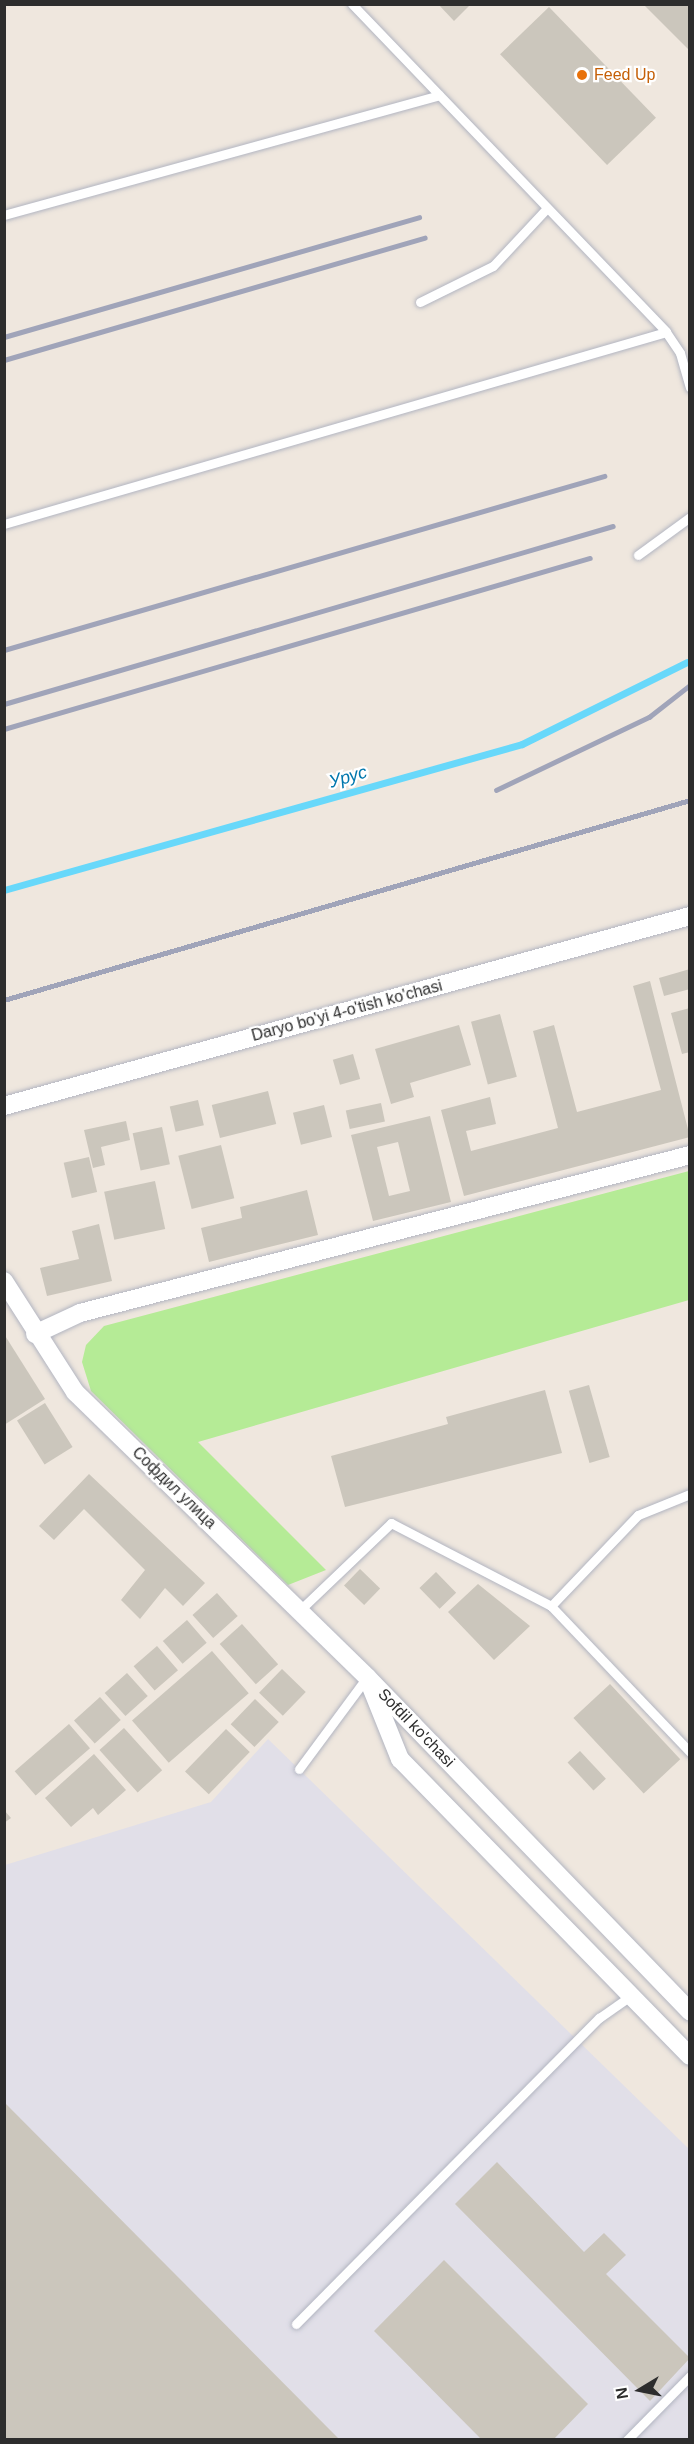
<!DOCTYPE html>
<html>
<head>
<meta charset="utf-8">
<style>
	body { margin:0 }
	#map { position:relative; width:694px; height:2444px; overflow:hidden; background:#efe7de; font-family:Arial,sans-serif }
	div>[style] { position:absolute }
	.industrial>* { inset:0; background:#e1dfe8 }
	.green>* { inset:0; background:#b5eb96 }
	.stream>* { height:7px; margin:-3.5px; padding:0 3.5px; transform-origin:3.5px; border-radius:3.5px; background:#68d8fa }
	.building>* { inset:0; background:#cbc6bc; transform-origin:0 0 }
	.roads { filter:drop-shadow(0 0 2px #b2b5c1) drop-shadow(0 0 2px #b2b5c1) }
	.service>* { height:9px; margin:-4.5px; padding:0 4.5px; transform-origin:4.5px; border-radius:4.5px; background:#fff }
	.minor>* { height:18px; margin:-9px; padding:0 9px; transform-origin:9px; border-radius:9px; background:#fff }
	.rail>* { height:4.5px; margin:-2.25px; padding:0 2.25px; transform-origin:2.25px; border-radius:2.25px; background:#a0a4b9 }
	.dots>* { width:16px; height:16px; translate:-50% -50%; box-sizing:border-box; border:3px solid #fff; border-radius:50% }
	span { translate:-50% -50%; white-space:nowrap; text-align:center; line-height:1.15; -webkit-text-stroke:4.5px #fff; paint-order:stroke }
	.food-label { font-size:16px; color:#c56008 }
	.left { translate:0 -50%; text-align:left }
	.street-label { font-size:16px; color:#2d2d2d }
	.water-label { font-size:18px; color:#0077ad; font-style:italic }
	.frame { position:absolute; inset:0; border:6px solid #2d2d2d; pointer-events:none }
	.north { position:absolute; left:610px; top:2360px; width:60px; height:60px; -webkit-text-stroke:4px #fff; paint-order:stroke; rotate:260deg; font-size:16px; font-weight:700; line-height:24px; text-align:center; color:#2d2d2d }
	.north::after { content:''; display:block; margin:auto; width:21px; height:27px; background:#2d2d2d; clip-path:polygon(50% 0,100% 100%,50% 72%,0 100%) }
</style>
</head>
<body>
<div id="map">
	<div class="industrial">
		<div style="clip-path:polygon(268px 1739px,689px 2149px,689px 2439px,5px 2440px,5px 1865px,211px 1802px)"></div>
	</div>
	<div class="green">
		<div style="clip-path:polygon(689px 1171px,689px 1300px,198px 1442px,326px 1570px,288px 1585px,91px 1391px,82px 1362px,86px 1345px,104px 1326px)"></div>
	</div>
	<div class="stream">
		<div style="left:4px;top:890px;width:538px;rotate:-15.74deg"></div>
		<div style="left:522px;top:744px;width:184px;rotate:-26.4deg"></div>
	</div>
	<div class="building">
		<div style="clip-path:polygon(438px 4px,471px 4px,454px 21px)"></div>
		<div style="clip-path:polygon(643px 4px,690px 4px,690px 51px)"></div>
		<div style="left:549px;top:7px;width:154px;height:68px;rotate:46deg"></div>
		<div style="clip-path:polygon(690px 969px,690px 989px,664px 996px,659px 978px)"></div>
		<div style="clip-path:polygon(650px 981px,690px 1137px,464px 1196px,441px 1110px,490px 1097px,496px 1124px,466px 1131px,471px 1151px,558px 1128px,533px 1031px,554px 1025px,577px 1112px,661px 1090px,633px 986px)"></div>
		<div style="clip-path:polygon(690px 1008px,690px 1052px,682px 1054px,671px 1013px)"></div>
		<div style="left:500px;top:1014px;width:65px;height:30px;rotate:75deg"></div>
		<div style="clip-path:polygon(459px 1025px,471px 1065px,410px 1083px,414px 1097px,391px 1104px,375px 1049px)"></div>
		<div style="left:353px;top:1054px;width:26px;height:21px;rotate:74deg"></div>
		<div style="left:268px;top:1091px;width:34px;height:58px;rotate:76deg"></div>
		<div style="left:198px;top:1100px;width:26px;height:29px;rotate:77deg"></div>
		<div style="left:381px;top:1103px;width:19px;height:36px;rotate:78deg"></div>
		<div style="left:324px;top:1105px;width:33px;height:32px;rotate:76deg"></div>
		<div style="clip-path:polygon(evenodd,430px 1116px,451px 1202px,373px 1221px,351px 1135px,430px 1116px,398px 1142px,410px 1191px,389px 1196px,377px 1147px,398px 1142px)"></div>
		<div style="clip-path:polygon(126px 1121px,130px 1140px,101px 1147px,105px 1165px,93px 1168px,84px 1130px)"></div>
		<div style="left:162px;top:1127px;width:38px;height:30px;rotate:78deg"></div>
		<div style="left:221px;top:1145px;width:55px;height:44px;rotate:76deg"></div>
		<div style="left:89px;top:1157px;width:36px;height:26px;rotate:77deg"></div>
		<div style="left:155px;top:1181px;width:49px;height:52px;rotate:78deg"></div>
		<div style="clip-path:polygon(307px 1190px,318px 1235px,209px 1262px,201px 1228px,242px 1218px,240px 1207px)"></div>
		<div style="clip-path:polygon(99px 1224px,112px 1281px,47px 1296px,40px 1268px,79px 1259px,72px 1231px)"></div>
		<div style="clip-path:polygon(4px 1334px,45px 1399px,4px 1425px)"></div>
		<div style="left:589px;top:1385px;width:75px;height:21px;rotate:74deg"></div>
		<div style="clip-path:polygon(545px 1390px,562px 1453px,345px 1507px,331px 1456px,448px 1424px,446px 1417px)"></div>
		<div style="left:45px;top:1403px;width:52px;height:33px;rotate:58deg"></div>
		<div style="clip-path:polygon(89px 1474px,205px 1583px,183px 1606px,165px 1588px,140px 1619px,121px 1600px,145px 1570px,84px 1509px,54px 1540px,39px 1526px)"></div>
		<div style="left:360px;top:1569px;width:28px;height:23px;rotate:44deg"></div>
		<div style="left:436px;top:1572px;width:29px;height:23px;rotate:46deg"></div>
		<div style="clip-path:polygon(478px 1584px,530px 1626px,494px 1660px,448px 1612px)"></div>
		<div style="left:217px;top:1593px;width:31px;height:33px;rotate:48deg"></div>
		<div style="left:187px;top:1620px;width:30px;height:32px;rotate:49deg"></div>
		<div style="left:242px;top:1624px;width:54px;height:30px;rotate:48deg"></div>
		<div style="left:157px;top:1646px;width:32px;height:31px;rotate:49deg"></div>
		<div style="left:212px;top:1651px;width:56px;height:106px;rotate:49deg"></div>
		<div style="left:282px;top:1669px;width:33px;height:33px;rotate:44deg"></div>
		<div style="left:127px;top:1673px;width:31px;height:30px;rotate:48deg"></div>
		<div style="left:610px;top:1684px;width:103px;height:50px;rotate:47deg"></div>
		<div style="left:100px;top:1697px;width:31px;height:35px;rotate:48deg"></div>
		<div style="left:255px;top:1699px;width:33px;height:35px;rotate:44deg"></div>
		<div style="left:69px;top:1724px;width:32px;height:72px;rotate:49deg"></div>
		<div style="left:124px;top:1728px;width:57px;height:33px;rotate:48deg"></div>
		<div style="left:226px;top:1729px;width:33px;height:59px;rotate:44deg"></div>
		<div style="left:580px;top:1751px;width:38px;height:17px;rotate:47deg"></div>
		<div style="clip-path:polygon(94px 1754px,126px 1790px,98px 1815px,93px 1808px,71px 1827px,45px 1798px)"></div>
		<div style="clip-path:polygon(4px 1810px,11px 1818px,4px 1823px)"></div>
		<div style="clip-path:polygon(5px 2103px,340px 2440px,5px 2440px)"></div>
		<div style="clip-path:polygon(497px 2162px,584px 2252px,604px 2233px,626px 2255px,606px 2274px,690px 2358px,650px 2401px,455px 2204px)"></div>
		<div style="clip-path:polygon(444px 2260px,588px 2404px,553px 2440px,482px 2440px,374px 2331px)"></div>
	</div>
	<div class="roads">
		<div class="service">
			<div style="left:352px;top:4px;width:454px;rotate:46.2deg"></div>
			<div style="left:666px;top:332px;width:25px;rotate:56deg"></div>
			<div style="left:680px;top:353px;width:36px;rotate:74deg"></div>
			<div style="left:4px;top:215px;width:451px;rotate:-15.4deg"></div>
			<div style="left:420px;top:302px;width:81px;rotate:-26.3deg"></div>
			<div style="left:493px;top:266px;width:79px;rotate:-47deg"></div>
			<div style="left:4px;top:524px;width:689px;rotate:-16.17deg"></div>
			<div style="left:638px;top:555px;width:64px;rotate:-36.2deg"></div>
			<div style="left:551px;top:1606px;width:126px;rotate:-46.3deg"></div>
			<div style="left:638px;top:1515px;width:56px;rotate:-22deg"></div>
			<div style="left:300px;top:1610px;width:126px;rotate:-43.7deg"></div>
			<div style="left:391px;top:1523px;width:180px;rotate:27.4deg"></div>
			<div style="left:551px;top:1606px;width:202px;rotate:46.4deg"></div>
			<div style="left:299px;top:1769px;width:114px;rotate:-53.5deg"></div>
			<div style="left:296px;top:2324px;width:431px;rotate:-45.3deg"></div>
			<div style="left:599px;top:2018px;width:38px;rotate:-35deg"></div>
			<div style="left:627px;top:2440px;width:90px;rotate:-45.5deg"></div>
		</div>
		<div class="minor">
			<div style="left:4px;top:1106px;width:712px;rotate:-15.48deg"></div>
			<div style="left:4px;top:1281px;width:132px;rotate:57.4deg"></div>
			<div style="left:75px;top:1392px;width:408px;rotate:44.3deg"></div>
			<div style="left:367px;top:1677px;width:465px;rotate:46deg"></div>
			<div style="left:35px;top:1334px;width:50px;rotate:-25deg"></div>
			<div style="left:80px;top:1313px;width:630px;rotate:-14.52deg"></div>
			<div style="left:371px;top:1687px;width:78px;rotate:68.1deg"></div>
			<div style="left:400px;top:1759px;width:415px;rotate:45.7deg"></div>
		</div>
	</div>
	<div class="rail">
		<div style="left:4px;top:337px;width:432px;rotate:-16.1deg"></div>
		<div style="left:4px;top:360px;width:438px;rotate:-16.2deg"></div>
		<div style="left:4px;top:650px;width:625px;rotate:-16.17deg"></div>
		<div style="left:4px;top:704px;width:634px;rotate:-16.29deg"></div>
		<div style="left:4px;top:729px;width:610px;rotate:-16.27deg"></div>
		<div style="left:496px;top:790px;width:170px;rotate:-25.5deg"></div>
		<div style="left:649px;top:717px;width:52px;rotate:-38deg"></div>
		<div style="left:4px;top:1000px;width:715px;rotate:-16.25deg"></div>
	</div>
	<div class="dots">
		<div style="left:582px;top:75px;background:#e8710a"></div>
	</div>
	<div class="food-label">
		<span class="left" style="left:594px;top:75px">Feed Up</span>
	</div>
	<div class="street-label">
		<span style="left:347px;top:1011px;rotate:-15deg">Daryo bo'yi 4-o'tish ko'chasi</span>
		<span style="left:174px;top:1488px;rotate:44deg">Софдил улица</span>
		<span style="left:416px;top:1728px;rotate:46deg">Sofdil ko'chasi</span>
	</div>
	<div class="water-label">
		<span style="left:348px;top:777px;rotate:-16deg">Урус</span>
	</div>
	<div class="frame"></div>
	<div class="north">N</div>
</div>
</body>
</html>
